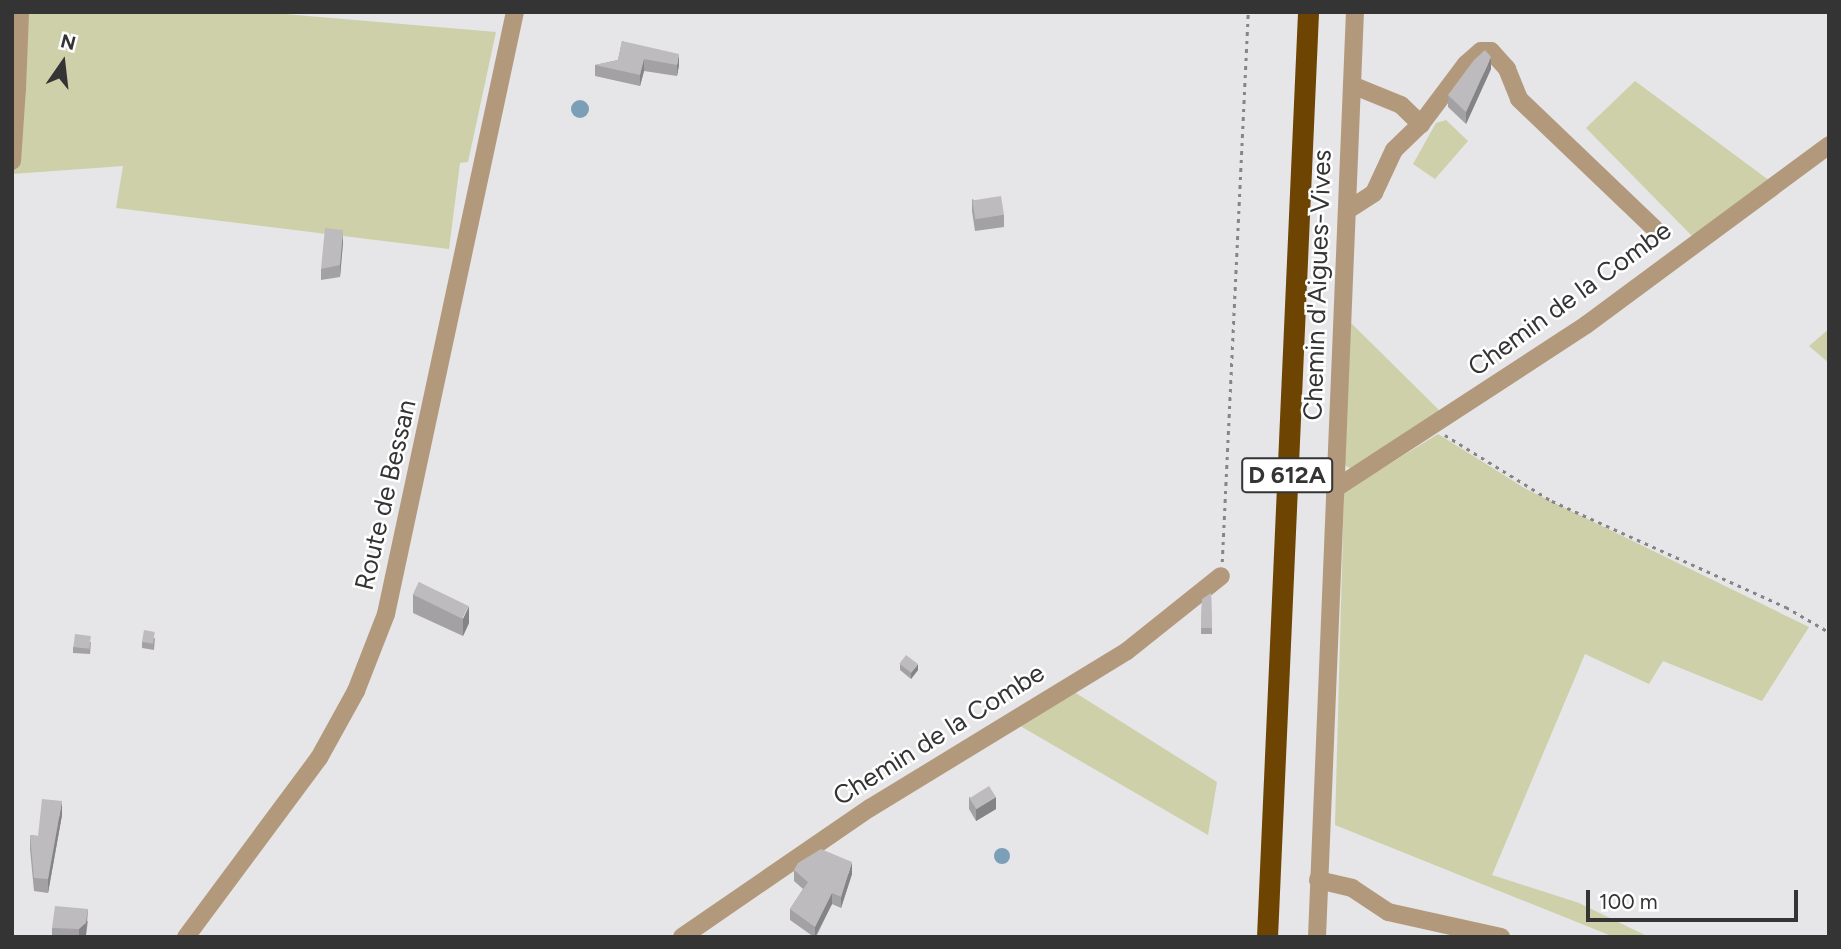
<!DOCTYPE html>
<html>
<head>
<meta charset="utf-8">
<style>
	body { margin:0 }
	#map { position:relative; width:1841px; height:949px; overflow:hidden; background:#e6e5e8; font-family:Figtree,sans-serif }
	div>[style] { position:absolute }
	.green>* { inset:0; background:#cdd0a9 }
	.water>* { inset:0; background:#7c9fb8 }
	.round { border-radius:50% }
	.path>* { height:2.5px; margin-top:-1.25px; transform-origin:0; background:repeating-linear-gradient(90deg,#858486 0 3.5px,transparent 0 8.5px) }
	.minor>* { height:18px; margin:-9px; padding:0 9px; transform-origin:9px; border-radius:9px; background:#b3997c }
	.highway>* { height:21px; margin:-10.5px; padding:0 10.5px; transform-origin:10.5px; border-radius:10.5px; background:#6e4402 }
	.wall>* { inset:0; background:#a3a1a3 }
	.shaded-wall>* { inset:0; background:#848385 }
	.building>* { inset:0; background:#bdbbbe; transform-origin:0 0 }
	span { translate:-50% -50%; white-space:nowrap; text-align:center; line-height:1.15; -webkit-text-stroke:5px #fff; paint-order:stroke }
	.shield-label span { padding:2px 5px; background:#fff; border:2px solid; border-radius:5px; -webkit-text-stroke-width:0 }
	.shield-label { font-size:24px; color:#343435; font-weight:700 }
	.street-label { font-size:26px; color:#343435 }
	.frame { position:absolute; inset:0; border:14px solid #343435; pointer-events:none }
	.north { position:absolute; left:28px; top:28px; width:70px; height:70px; -webkit-text-stroke:5px #fff; paint-order:stroke; rotate:14deg; font-size:19px; font-weight:700; line-height:28px; text-align:center; color:#343435 }
	.north::after { content:''; display:block; margin:auto; width:24px; height:32px; background:#343435; clip-path:polygon(50% 0,100% 100%,50% 72%,0 100%) }
	.scale { position:absolute; left:1586px; top:890px; width:212px; height:32px; box-sizing:border-box; border:4px solid #343435; border-top:0; padding-left:9px; font-size:21px; line-height:24px; white-space:nowrap; color:#343435; -webkit-text-stroke:5px #fff; paint-order:stroke }
</style>
</head>
<body>
<div id="map">
	<div class="green">
		<div style="clip-path:polygon(12px 12px,261px 12px,496px 32px,468px 162px,460px 163px,449px 249px,116px 208px,123px 166px,12px 174px)"></div>
		<div style="clip-path:polygon(1635px 81px,1770px 181px,1692px 236px,1586px 128px)"></div>
		<div style="clip-path:polygon(1446px 120px,1468px 141px,1435px 179px,1413px 164px,1436px 123px)"></div>
		<div style="clip-path:polygon(1351px 323px,1441px 412px,1356px 471px,1342px 464px)"></div>
		<div style="clip-path:polygon(1829px 329px,1829px 363px,1809px 346px)"></div>
		<div style="clip-path:polygon(1438px 434px,1526px 489px,1809px 627px,1762px 701px,1663px 661px,1649px 684px,1585px 654px,1492px 875px,1579px 903px,1649px 937px,1614px 937px,1335px 825px,1344px 492px)"></div>
		<div style="clip-path:polygon(1071px 690px,1217px 782px,1208px 835px,1015px 723px)"></div>
	</div>
	<div class="water">
		<div class="round" style="left:571px;top:100px;width:18px;height:18px"></div>
		<div class="round" style="left:994px;top:848px;width:16px;height:16px"></div>
	</div>
	<div class="path">
		<div style="left:1445px;top:435px;width:126px;rotate:31.7deg"></div>
		<div style="left:1552px;top:501px;width:257px;rotate:24.4deg"></div>
		<div style="left:1786px;top:607px;width:50px;rotate:30.2deg"></div>
		<div style="left:1222px;top:562px;width:551px;rotate:-87.29deg"></div>
	</div>
	<div class="minor">
		<div style="left:1352px;top:85px;width:53px;rotate:22.2deg"></div>
		<div style="left:1401px;top:105px;width:28px;rotate:44deg"></div>
		<div style="left:1421px;top:124px;width:75px;rotate:-53.1deg"></div>
		<div style="left:1466px;top:64px;width:20px;rotate:-41deg"></div>
		<div style="left:1481px;top:51px;width:10px"></div>
		<div style="left:1491px;top:51px;width:24px;rotate:48deg"></div>
		<div style="left:1507px;top:69px;width:32px;rotate:68deg"></div>
		<div style="left:1519px;top:99px;width:187px;rotate:43.7deg"></div>
		<div style="left:12px;top:88px;width:5px"></div>
		<div style="left:17px;top:88px;width:73px;rotate:93.9deg"></div>
		<div style="left:17px;top:88px;width:76px;rotate:-87.7deg"></div>
		<div style="left:1348px;top:210px;width:31px;rotate:-33deg"></div>
		<div style="left:1374px;top:193px;width:47px;rotate:-65.1deg"></div>
		<div style="left:1394px;top:150px;width:37px;rotate:-44deg"></div>
		<div style="left:1336px;top:488px;width:298px;rotate:-33.1deg"></div>
		<div style="left:1586px;top:325px;width:302px;rotate:-36.5deg"></div>
		<div style="left:1318px;top:880px;width:35px;rotate:13deg"></div>
		<div style="left:1352px;top:888px;width:43px;rotate:33.7deg"></div>
		<div style="left:1388px;top:912px;width:116px;rotate:12.5deg"></div>
		<div style="left:186px;top:937px;width:223px;rotate:-53.4deg"></div>
		<div style="left:319px;top:758px;width:77px;rotate:-61.1deg"></div>
		<div style="left:356px;top:691px;width:83px;rotate:-68.7deg"></div>
		<div style="left:386px;top:614px;width:616px;rotate:-77.91deg"></div>
		<div style="left:682px;top:937px;width:228px;rotate:-34.5deg"></div>
		<div style="left:870px;top:808px;width:301px;rotate:-31.4deg"></div>
		<div style="left:1127px;top:651px;width:120px;rotate:-38.6deg"></div>
		<div style="left:1317px;top:937px;width:926px;rotate:-87.65deg"></div>
	</div>
	<div class="highway">
		<div style="left:1267px;top:937px;width:926px;rotate:-87.46deg"></div>
	</div>
	<div class="wall">
		<div style="clip-path:polygon(622px 41px,679px 65px,677px 76px,644px 71px,640px 86px,595px 76px,595px 65px,618px 60px)"></div>
		<div style="clip-path:polygon(1491px 69px,1466px 124px,1448px 107px,1448px 95px)"></div>
		<div style="clip-path:polygon(972px 199px,1004px 215px,1004px 227px,975px 231px,972px 211px)"></div>
		<div style="clip-path:polygon(343px 242px,340px 277px,321px 280px,321px 269px)"></div>
		<div style="clip-path:polygon(419px 582px,469px 623px,463px 636px,413px 613px,413px 595px)"></div>
		<div style="clip-path:polygon(1211px 593px,1212px 634px,1201px 634px,1202px 599px)"></div>
		<div style="clip-path:polygon(155px 638px,154px 650px,142px 648px,142px 642px)"></div>
		<div style="clip-path:polygon(91px 642px,90px 654px,73px 653px,73px 647px)"></div>
		<div style="clip-path:polygon(900px 664px,918px 670px,911px 679px,900px 670px)"></div>
		<div style="clip-path:polygon(969px 797px,996px 809px,976px 821px,969px 809px)"></div>
		<div style="clip-path:polygon(62px 815px,48px 893px,34px 891px,30px 849px,30px 835px,38px 836px)"></div>
		<div style="clip-path:polygon(794px 870px,852px 874px,841px 908px,832px 904px,816px 937px,814px 937px,790px 920px,790px 909px,803px 889px,794px 881px)"></div>
		<div style="clip-path:polygon(88px 921px,86px 935px,84px 937px,52px 937px,52px 928px)"></div>
	</div>
	<div class="shaded-wall">
		<div style="clip-path:polygon(679px 54px,679px 65px,677px 76px,677px 65px)"></div>
		<div style="clip-path:polygon(1491px 57px,1491px 69px,1466px 124px,1466px 112px)"></div>
		<div style="clip-path:polygon(644px 59px,644px 71px,640px 86px,640px 75px)"></div>
		<div style="clip-path:polygon(343px 230px,343px 242px,340px 277px,340px 265px)"></div>
		<div style="clip-path:polygon(469px 606px,469px 623px,463px 636px,463px 619px)"></div>
		<div style="clip-path:polygon(918px 664px,918px 670px,911px 679px,911px 673px)"></div>
		<div style="clip-path:polygon(996px 797px,996px 809px,976px 821px,976px 809px)"></div>
		<div style="clip-path:polygon(62px 801px,62px 815px,48px 893px,48px 879px)"></div>
		<div style="clip-path:polygon(852px 862px,852px 874px,841px 908px,841px 897px)"></div>
		<div style="clip-path:polygon(832px 893px,832px 904px,815px 937px,815px 927px)"></div>
		<div style="clip-path:polygon(88px 909px,86px 935px,84px 937px,79px 937px,79px 929px)"></div>
	</div>
	<div class="building">
		<div style="clip-path:polygon(622px 41px,679px 54px,677px 65px,644px 59px,640px 75px,595px 65px,618px 60px)"></div>
		<div style="clip-path:polygon(1485px 50px,1491px 57px,1466px 112px,1448px 95px,1474px 60px)"></div>
		<div style="left:1001px;top:196px;width:19px;height:29px;rotate:81deg"></div>
		<div style="clip-path:polygon(325px 228px,343px 230px,340px 265px,321px 269px)"></div>
		<div style="left:419px;top:582px;width:55px;height:14px;rotate:26deg"></div>
		<div style="clip-path:polygon(1211px 593px,1212px 628px,1201px 628px,1202px 599px)"></div>
		<div style="left:144px;top:630px;width:11px;height:12px;rotate:10deg"></div>
		<div style="left:75px;top:634px;width:16px;height:13px;rotate:7deg"></div>
		<div style="left:906px;top:655px;width:15px;height:11px;rotate:37deg"></div>
		<div style="left:989px;top:786px;width:13px;height:23px;rotate:58deg"></div>
		<div style="clip-path:polygon(42px 799px,62px 801px,48px 879px,34px 878px,30px 835px,38px 836px)"></div>
		<div style="clip-path:polygon(821px 849px,852px 862px,841px 897px,832px 893px,815px 927px,790px 909px,808px 882px,794px 870px,798px 863px)"></div>
		<div style="clip-path:polygon(55px 906px,88px 909px,86px 923px,79px 929px,52px 928px)"></div>
	</div>
	<div class="shield-label">
		<span style="left:1287px;top:475px">D 612A</span>
	</div>
	<div class="street-label">
		<span style="left:1318px;top:285px;rotate:-88deg">Chemin d'Aigues-Vives</span>
		<span style="left:1570px;top:299px;rotate:-36deg">Chemin de la Combe</span>
		<span style="left:386px;top:495px;rotate:-77deg">Route de Bessan</span>
		<span style="left:939px;top:735px;rotate:-32deg">Chemin de la Combe</span>
	</div>
	<div class="frame"></div>
	<div class="north">N</div>
	<div class="scale">100 m</div>
</div>
</body>
</html>
